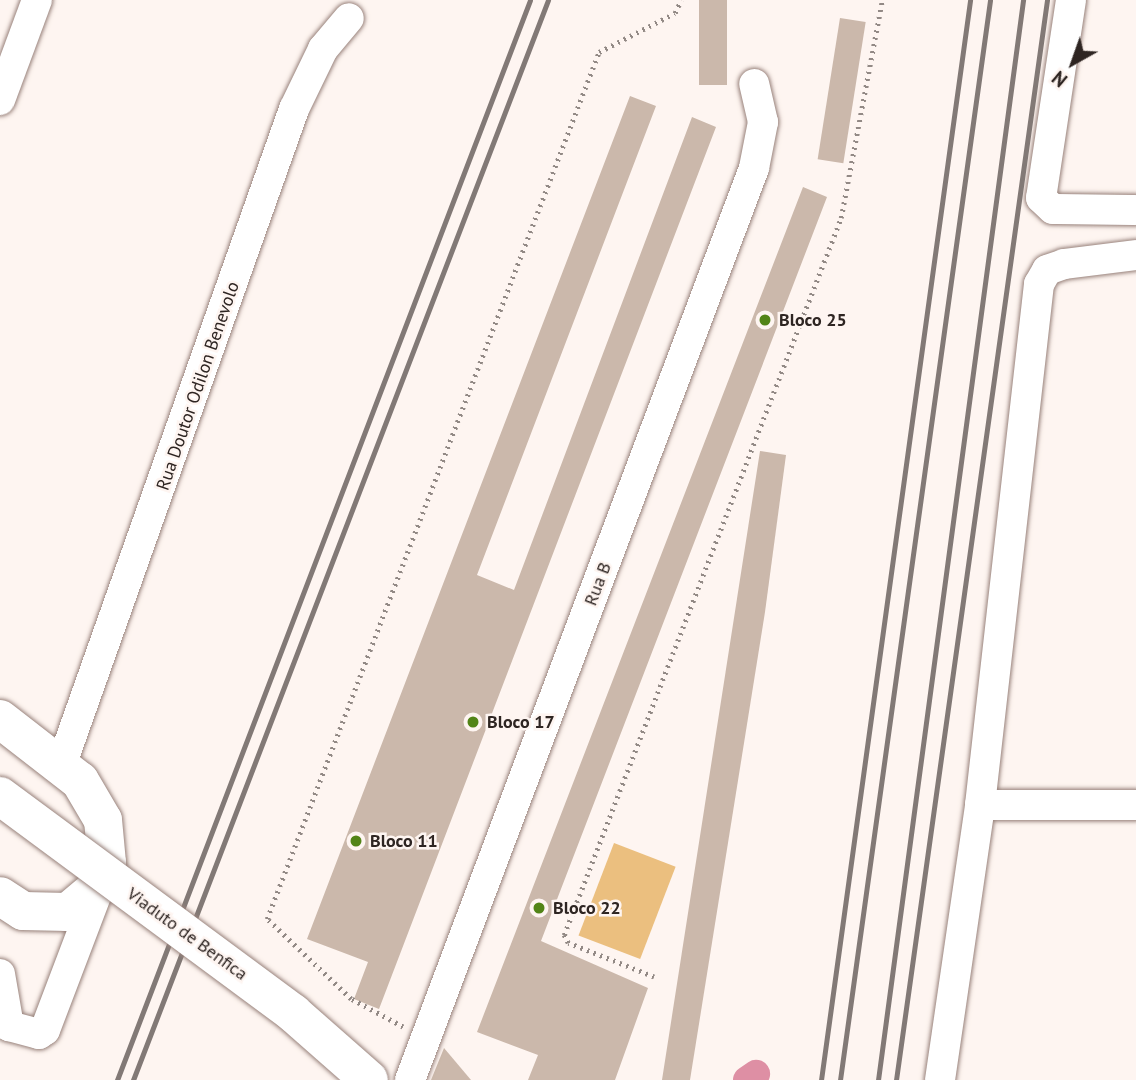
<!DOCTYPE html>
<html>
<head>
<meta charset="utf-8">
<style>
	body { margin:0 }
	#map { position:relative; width:1136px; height:1080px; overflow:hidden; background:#fef5f1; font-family:"PT Sans",sans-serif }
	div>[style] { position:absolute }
	.green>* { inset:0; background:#ebbf7f; transform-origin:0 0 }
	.canal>* { height:28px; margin:-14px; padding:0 14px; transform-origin:14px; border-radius:14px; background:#de8fa4 }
	.building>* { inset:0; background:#cbb8ab; transform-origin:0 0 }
	.path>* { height:4.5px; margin-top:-2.25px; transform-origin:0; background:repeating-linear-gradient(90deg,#928985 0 2px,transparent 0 7px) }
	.roads { filter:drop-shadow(0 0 2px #98827b) drop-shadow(0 0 2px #98827b) }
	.minor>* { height:30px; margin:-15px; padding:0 15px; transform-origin:15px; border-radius:15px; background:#fff }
	.major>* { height:38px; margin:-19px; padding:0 19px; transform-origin:19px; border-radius:19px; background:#fff }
	.rail>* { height:5px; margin:-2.5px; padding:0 2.5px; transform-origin:2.5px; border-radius:2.5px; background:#827976 }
	.bridges { filter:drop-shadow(0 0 2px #98827b) drop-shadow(0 0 2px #98827b) }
	.major-bridge>* { height:38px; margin:-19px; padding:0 19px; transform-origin:19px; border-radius:19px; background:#fff }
	.dots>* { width:19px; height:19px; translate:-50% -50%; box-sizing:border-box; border:4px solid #fef5f1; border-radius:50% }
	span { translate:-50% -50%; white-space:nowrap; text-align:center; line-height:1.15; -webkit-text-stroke:5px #fef5f1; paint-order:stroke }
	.poi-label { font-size:18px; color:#2e2522; font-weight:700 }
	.left { translate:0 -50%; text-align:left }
	.street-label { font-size:18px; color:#2e2522 }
	.north { position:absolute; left:1038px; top:28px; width:70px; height:70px; -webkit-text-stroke:5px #fef5f1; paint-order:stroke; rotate:220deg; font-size:19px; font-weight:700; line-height:28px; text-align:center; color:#2e2522 }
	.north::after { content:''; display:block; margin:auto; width:24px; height:32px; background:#2e2522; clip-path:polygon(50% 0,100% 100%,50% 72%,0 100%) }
</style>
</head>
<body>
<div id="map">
	<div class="green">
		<div style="left:614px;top:843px;width:66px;height:99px;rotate:21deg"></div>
	</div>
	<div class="canal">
		<div style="left:747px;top:1080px;width:11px;rotate:-34deg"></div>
	</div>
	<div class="building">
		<div style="left:699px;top:0;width:28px;height:85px"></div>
		<div style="left:840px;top:18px;width:26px;height:143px;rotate:9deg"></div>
		<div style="clip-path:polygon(630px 96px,656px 106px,477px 575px,514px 590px,692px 117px,716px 127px,379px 1009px,354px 999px,368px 962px,307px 939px)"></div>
		<div style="clip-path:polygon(803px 187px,827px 197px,541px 941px,648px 988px,615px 1080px,528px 1080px,538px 1055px,477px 1032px)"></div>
		<div style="clip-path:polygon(760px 451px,786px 455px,765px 612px,690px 1080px,662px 1080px)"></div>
		<div style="clip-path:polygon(444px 1048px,471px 1080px,431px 1080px)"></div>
	</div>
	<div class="path">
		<div style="left:654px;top:977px;width:92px;rotate:-158.4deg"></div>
		<div style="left:568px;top:943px;width:9px;rotate:-117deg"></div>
		<div style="left:564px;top:935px;width:769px;rotate:-68.88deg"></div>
		<div style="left:841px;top:218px;width:222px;rotate:-79.3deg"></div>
		<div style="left:403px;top:1027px;width:59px;rotate:-151.7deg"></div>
		<div style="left:351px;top:999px;width:116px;rotate:-136.4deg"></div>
		<div style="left:267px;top:919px;width:928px;rotate:-69.05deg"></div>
		<div style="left:599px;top:52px;width:85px;rotate:-27.2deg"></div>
		<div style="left:675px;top:13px;width:14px;rotate:-65deg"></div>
	</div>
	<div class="roads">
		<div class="minor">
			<div style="left:1071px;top:0;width:200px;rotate:98.6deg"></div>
			<div style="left:1041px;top:198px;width:16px;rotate:43deg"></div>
			<div style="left:1053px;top:209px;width:83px;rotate:0.7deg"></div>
			<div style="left:0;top:100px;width:107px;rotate:-69.7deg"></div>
			<div style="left:62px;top:763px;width:694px;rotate:-70.47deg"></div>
			<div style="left:294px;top:109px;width:67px;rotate:-64.2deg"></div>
			<div style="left:323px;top:49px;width:40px;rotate:-50deg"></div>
			<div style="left:980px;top:805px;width:156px"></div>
			<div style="left:0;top:974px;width:53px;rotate:80.2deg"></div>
			<div style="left:9px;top:1026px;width:31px;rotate:15deg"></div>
			<div style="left:39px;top:1034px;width:7px;rotate:-34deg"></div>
			<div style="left:45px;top:1030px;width:155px;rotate:-69.2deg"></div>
			<div style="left:410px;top:1080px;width:975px;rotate:-69.33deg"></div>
			<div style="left:754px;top:168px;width:47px;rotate:-78.9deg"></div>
			<div style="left:763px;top:122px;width:39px;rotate:-103deg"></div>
			<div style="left:940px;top:1080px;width:278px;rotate:-81.7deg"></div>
			<div style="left:980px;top:805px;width:524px;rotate:-83.54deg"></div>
			<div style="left:1039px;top:284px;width:16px;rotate:-60deg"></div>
			<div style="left:1047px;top:270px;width:18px;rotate:-19deg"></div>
			<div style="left:1064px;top:264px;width:73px;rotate:-7.1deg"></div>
		</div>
		<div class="major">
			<div style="left:0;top:719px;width:101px;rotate:37.8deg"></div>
			<div style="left:80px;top:781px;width:45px;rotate:59.5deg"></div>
			<div style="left:103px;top:820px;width:43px;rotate:84.7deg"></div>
			<div style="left:107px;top:863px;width:23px;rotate:108deg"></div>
			<div style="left:100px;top:885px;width:42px;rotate:139.8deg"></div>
			<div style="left:68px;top:912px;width:45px;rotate:-178.7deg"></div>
			<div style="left:23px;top:911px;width:27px;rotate:-147deg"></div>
		</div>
	</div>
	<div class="rail">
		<div style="left:117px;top:1080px;width:1156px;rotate:-69.07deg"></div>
		<div style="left:133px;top:1080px;width:1157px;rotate:-68.98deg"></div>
		<div style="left:821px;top:1080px;width:1090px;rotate:-82.14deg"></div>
		<div style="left:840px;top:1080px;width:1090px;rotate:-82.09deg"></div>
		<div style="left:878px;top:1080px;width:1090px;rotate:-82.35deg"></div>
		<div style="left:896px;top:1080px;width:1091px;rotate:-82.04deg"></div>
	</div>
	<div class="bridges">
		<div class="major-bridge">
			<div style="left:0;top:796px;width:365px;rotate:36.5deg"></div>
			<div style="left:293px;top:1013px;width:101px;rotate:41.4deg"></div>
		</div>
	</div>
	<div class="dots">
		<div style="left:765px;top:320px;background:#528417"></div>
		<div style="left:473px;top:722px;background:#528417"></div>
		<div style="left:356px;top:841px;background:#528417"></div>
		<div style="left:539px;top:908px;background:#528417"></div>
	</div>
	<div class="poi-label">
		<span class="left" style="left:779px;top:320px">Bloco 25</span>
		<span class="left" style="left:487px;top:722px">Bloco 17</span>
		<span class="left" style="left:370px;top:841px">Bloco 11</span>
		<span class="left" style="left:553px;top:908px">Bloco 22</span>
	</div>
	<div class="street-label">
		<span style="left:198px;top:386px;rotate:-71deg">Rua Doutor Odilon Benevolo</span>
		<span style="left:598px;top:584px;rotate:-69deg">Rua B</span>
		<span style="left:187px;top:934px;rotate:36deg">Viaduto de Benfica</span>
	</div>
	<div class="north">N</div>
</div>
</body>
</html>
